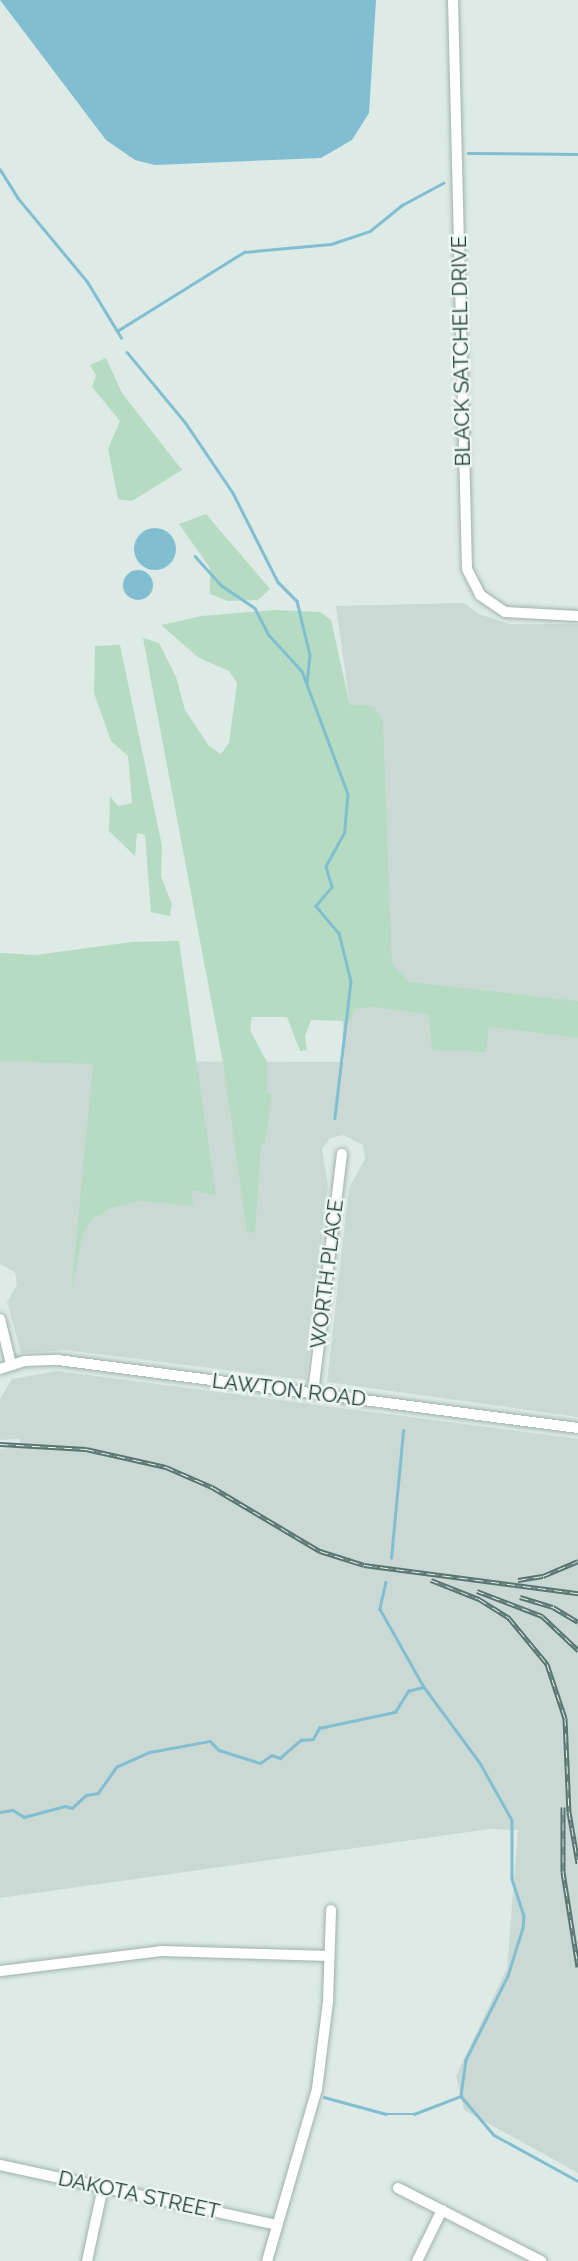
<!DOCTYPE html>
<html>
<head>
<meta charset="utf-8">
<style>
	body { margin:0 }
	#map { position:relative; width:578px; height:2261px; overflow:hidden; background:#ddeae5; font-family:Raleway,sans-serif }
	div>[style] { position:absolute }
	.built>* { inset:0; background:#cbd9d4 }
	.green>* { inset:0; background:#b5dcc3 }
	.water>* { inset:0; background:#82bed1 }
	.round { border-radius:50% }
	.stream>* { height:2.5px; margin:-1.25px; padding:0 1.25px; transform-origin:1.25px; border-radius:1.25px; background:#82bed1 }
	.roads { filter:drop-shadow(0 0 2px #a0b1ac) drop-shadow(0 0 2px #a0b1ac) }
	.minor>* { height:10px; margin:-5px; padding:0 5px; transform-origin:5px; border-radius:5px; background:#fff }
	.rail>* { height:5px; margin-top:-2.5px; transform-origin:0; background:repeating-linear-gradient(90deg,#edf6f3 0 8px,#587570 0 16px); box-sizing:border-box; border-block:2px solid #587570 }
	span { translate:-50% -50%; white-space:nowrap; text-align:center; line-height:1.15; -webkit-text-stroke:5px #edf6f3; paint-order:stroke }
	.street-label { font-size:21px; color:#1e3934 }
</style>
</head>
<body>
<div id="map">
	<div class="built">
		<div style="clip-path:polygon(464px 603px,479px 614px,509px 624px,578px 624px,578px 1417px,327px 1382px,349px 1188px,365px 1159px,363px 1145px,343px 1135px,330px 1138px,322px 1149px,328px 1185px,306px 1380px,66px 1350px,21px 1353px,7px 1302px,17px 1285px,15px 1272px,0 1264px,0 1061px,344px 1062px,341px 987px,374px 707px,350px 706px,336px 606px)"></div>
		<div style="clip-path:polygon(57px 1371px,578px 1439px,578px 2173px,464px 2110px,456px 2076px,507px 1968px,518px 1830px,490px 1829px,0 1898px,0 1449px,23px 1447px,19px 1439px,0 1440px,0 1399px,12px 1379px)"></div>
	</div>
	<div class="green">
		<div style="clip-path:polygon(106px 358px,122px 393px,182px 470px,132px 501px,118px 499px,108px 449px,120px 421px,92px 387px,96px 375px,90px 365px)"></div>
		<div style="clip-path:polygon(206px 514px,270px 589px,258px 600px,228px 601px,210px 594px,210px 568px,179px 524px)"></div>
		<div style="clip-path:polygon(275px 610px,320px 612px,331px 620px,350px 705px,374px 706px,383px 722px,392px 964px,409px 982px,578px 1001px,578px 1038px,489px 1027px,486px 1052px,432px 1050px,429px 1015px,376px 1007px,354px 1009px,351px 1021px,311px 1020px,305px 1036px,307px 1050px,300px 1051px,287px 1017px,252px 1017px,250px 1030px,267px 1062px,267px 1092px,272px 1095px,265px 1143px,261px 1144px,255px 1233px,247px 1232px,223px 1063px,143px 638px,159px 643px,176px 677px,185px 710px,209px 746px,221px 754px,229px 743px,237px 683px,229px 671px,199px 658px,161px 625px,202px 616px)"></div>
		<div style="clip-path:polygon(120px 645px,162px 846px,161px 877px,172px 904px,170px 916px,151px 912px,145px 835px,137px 833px,135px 856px,109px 831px,110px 796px,118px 806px,132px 803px,128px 756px,111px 741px,94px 693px,95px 646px)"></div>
		<div style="clip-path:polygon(179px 941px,216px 1196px,192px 1190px,193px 1206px,140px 1201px,111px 1208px,92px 1219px,83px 1234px,71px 1294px,93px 1064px,0 1061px,0 953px,35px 955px,132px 942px)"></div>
	</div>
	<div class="water">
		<div style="clip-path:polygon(0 0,376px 0,369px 113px,352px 140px,321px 158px,155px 165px,135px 160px,106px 140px)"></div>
		<div class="round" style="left:134px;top:528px;width:42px;height:42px"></div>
		<div class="round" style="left:123px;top:570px;width:30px;height:30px"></div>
	</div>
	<div class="stream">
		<div style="left:468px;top:153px;width:110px;rotate:0.5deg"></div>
		<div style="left:0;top:169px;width:34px;rotate:58deg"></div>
		<div style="left:18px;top:198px;width:108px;rotate:50.3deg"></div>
		<div style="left:87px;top:281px;width:66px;rotate:58.7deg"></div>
		<div style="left:117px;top:331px;width:150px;rotate:-31.9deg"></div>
		<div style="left:244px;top:252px;width:87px;rotate:-5.3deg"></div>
		<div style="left:331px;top:244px;width:41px;rotate:-18.4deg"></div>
		<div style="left:370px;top:231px;width:41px;rotate:-39.1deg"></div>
		<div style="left:402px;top:205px;width:47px;rotate:-28.2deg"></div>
		<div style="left:127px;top:352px;width:91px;rotate:50.4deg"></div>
		<div style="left:185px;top:422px;width:86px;rotate:55.9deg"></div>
		<div style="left:233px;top:493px;width:100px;rotate:63.2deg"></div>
		<div style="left:278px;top:582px;width:27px;rotate:45deg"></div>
		<div style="left:297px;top:601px;width:56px;rotate:76.5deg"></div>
		<div style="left:310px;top:655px;width:28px;rotate:96deg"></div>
		<div style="left:195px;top:556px;width:39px;rotate:48deg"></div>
		<div style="left:221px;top:585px;width:41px;rotate:34.1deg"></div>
		<div style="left:255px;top:608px;width:30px;rotate:63deg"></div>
		<div style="left:269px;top:635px;width:49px;rotate:47.5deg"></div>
		<div style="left:302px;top:671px;width:131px;rotate:69.5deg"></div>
		<div style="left:348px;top:794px;width:38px;rotate:95deg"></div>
		<div style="left:345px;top:832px;width:39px;rotate:119deg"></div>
		<div style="left:326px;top:866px;width:22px;rotate:74deg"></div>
		<div style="left:332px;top:887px;width:25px;rotate:130deg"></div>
		<div style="left:316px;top:906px;width:35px;rotate:50deg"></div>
		<div style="left:339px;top:933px;width:49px;rotate:76deg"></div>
		<div style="left:351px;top:981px;width:138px;rotate:96.7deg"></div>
		<div style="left:391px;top:1558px;width:128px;rotate:-84.6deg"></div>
		<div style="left:386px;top:1582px;width:28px;rotate:103deg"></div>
		<div style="left:380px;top:1609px;width:90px;rotate:60.6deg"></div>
		<div style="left:424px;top:1687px;width:94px;rotate:53.6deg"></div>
		<div style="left:480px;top:1763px;width:65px;rotate:60.7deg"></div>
		<div style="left:512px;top:1820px;width:59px;rotate:90deg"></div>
		<div style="left:512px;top:1879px;width:38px;rotate:72deg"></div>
		<div style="left:524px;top:1915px;width:13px;rotate:94deg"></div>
		<div style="left:523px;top:1928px;width:50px;rotate:107.4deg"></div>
		<div style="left:508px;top:1976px;width:94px;rotate:116.6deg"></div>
		<div style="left:466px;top:2060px;width:36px;rotate:98deg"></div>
		<div style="left:461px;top:2096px;width:51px;rotate:49.8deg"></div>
		<div style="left:494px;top:2135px;width:96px;rotate:28.7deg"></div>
		<div style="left:0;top:1812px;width:13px;rotate:-9deg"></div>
		<div style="left:13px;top:1810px;width:13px;rotate:32deg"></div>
		<div style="left:24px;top:1817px;width:42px;rotate:-15deg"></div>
		<div style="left:65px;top:1806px;width:7px;rotate:16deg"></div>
		<div style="left:72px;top:1808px;width:19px;rotate:-43deg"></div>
		<div style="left:86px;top:1795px;width:12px;rotate:-9deg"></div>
		<div style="left:98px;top:1793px;width:32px;rotate:-55deg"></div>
		<div style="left:116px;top:1767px;width:37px;rotate:-24deg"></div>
		<div style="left:150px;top:1752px;width:61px;rotate:-10.4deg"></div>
		<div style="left:210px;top:1741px;width:13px;rotate:45deg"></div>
		<div style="left:219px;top:1750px;width:43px;rotate:17.6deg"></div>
		<div style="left:260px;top:1763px;width:14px;rotate:-34deg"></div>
		<div style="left:272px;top:1755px;width:9px;rotate:21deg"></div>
		<div style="left:280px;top:1758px;width:28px;rotate:-41deg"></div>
		<div style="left:301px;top:1740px;width:12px;rotate:-5deg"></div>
		<div style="left:313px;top:1739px;width:13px;rotate:-61deg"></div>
		<div style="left:319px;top:1728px;width:78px;rotate:-11.9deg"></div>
		<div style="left:395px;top:1712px;width:25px;rotate:-58deg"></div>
		<div style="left:408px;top:1691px;width:16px;rotate:-15deg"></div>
		<div style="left:324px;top:2097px;width:64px;rotate:15.3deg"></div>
		<div style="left:386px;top:2114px;width:28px"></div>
		<div style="left:414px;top:2114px;width:50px;rotate:-21deg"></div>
	</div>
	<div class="roads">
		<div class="minor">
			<div style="left:453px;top:0;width:569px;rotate:88.59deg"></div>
			<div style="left:467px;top:569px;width:29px;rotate:63deg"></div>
			<div style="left:480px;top:595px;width:30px;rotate:34deg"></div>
			<div style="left:505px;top:612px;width:73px;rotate:3.1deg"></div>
			<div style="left:0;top:1319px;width:46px;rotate:76.3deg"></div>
			<div style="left:0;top:1369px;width:25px;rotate:-18deg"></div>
			<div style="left:24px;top:1361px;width:34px;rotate:-2deg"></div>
			<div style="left:58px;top:1360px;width:524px;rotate:7.45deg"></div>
			<div style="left:313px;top:1393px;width:241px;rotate:-83.1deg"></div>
			<div style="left:1px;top:1971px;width:161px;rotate:-7.1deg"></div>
			<div style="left:161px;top:1951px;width:168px;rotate:1.7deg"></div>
			<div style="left:0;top:2165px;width:284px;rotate:12.2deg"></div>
			<div style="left:398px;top:2188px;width:161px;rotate:27deg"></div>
			<div style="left:87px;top:2261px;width:76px;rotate:-77.8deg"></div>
			<div style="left:267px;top:2261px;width:179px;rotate:-73.8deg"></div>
			<div style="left:317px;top:2089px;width:88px;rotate:-82.8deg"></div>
			<div style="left:328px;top:2002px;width:92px;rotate:-88.1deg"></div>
			<div style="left:417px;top:2261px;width:57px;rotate:-63.9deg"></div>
		</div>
	</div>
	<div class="rail">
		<div style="left:0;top:1444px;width:86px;rotate:3.3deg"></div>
		<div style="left:86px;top:1449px;width:82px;rotate:12.7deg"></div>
		<div style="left:166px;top:1467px;width:50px;rotate:23.5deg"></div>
		<div style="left:212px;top:1487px;width:126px;rotate:30.7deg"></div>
		<div style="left:320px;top:1551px;width:46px;rotate:17.7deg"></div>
		<div style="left:364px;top:1565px;width:216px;rotate:7.5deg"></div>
		<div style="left:431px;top:1580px;width:52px;rotate:21.6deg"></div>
		<div style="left:479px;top:1599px;width:36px;rotate:32deg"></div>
		<div style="left:509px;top:1618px;width:60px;rotate:50.4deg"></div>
		<div style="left:547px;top:1664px;width:57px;rotate:71.6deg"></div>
		<div style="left:565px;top:1718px;width:94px;rotate:87.6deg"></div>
		<div style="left:569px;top:1812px;width:52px;rotate:80deg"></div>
		<div style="left:518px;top:1580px;width:25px;rotate:-9deg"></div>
		<div style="left:543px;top:1576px;width:38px;rotate:-23deg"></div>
		<div style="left:477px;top:1591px;width:70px;rotate:21deg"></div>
		<div style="left:542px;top:1616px;width:50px;rotate:43.4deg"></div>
		<div style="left:520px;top:1597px;width:34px;rotate:17deg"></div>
		<div style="left:553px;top:1607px;width:29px;rotate:31deg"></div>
		<div style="left:563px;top:1807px;width:65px;rotate:90deg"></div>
		<div style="left:563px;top:1872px;width:96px;rotate:81deg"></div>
	</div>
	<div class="street-label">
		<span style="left:461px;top:351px;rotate:-91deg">BLACK SATCHEL DRIVE</span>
		<span style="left:327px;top:1274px;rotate:-83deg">WORTH PLACE</span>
		<span style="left:289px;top:1390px;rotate:7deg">LAWTON ROAD</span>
		<span style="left:139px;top:2195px;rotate:12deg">DAKOTA STREET</span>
	</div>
</div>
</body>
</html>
